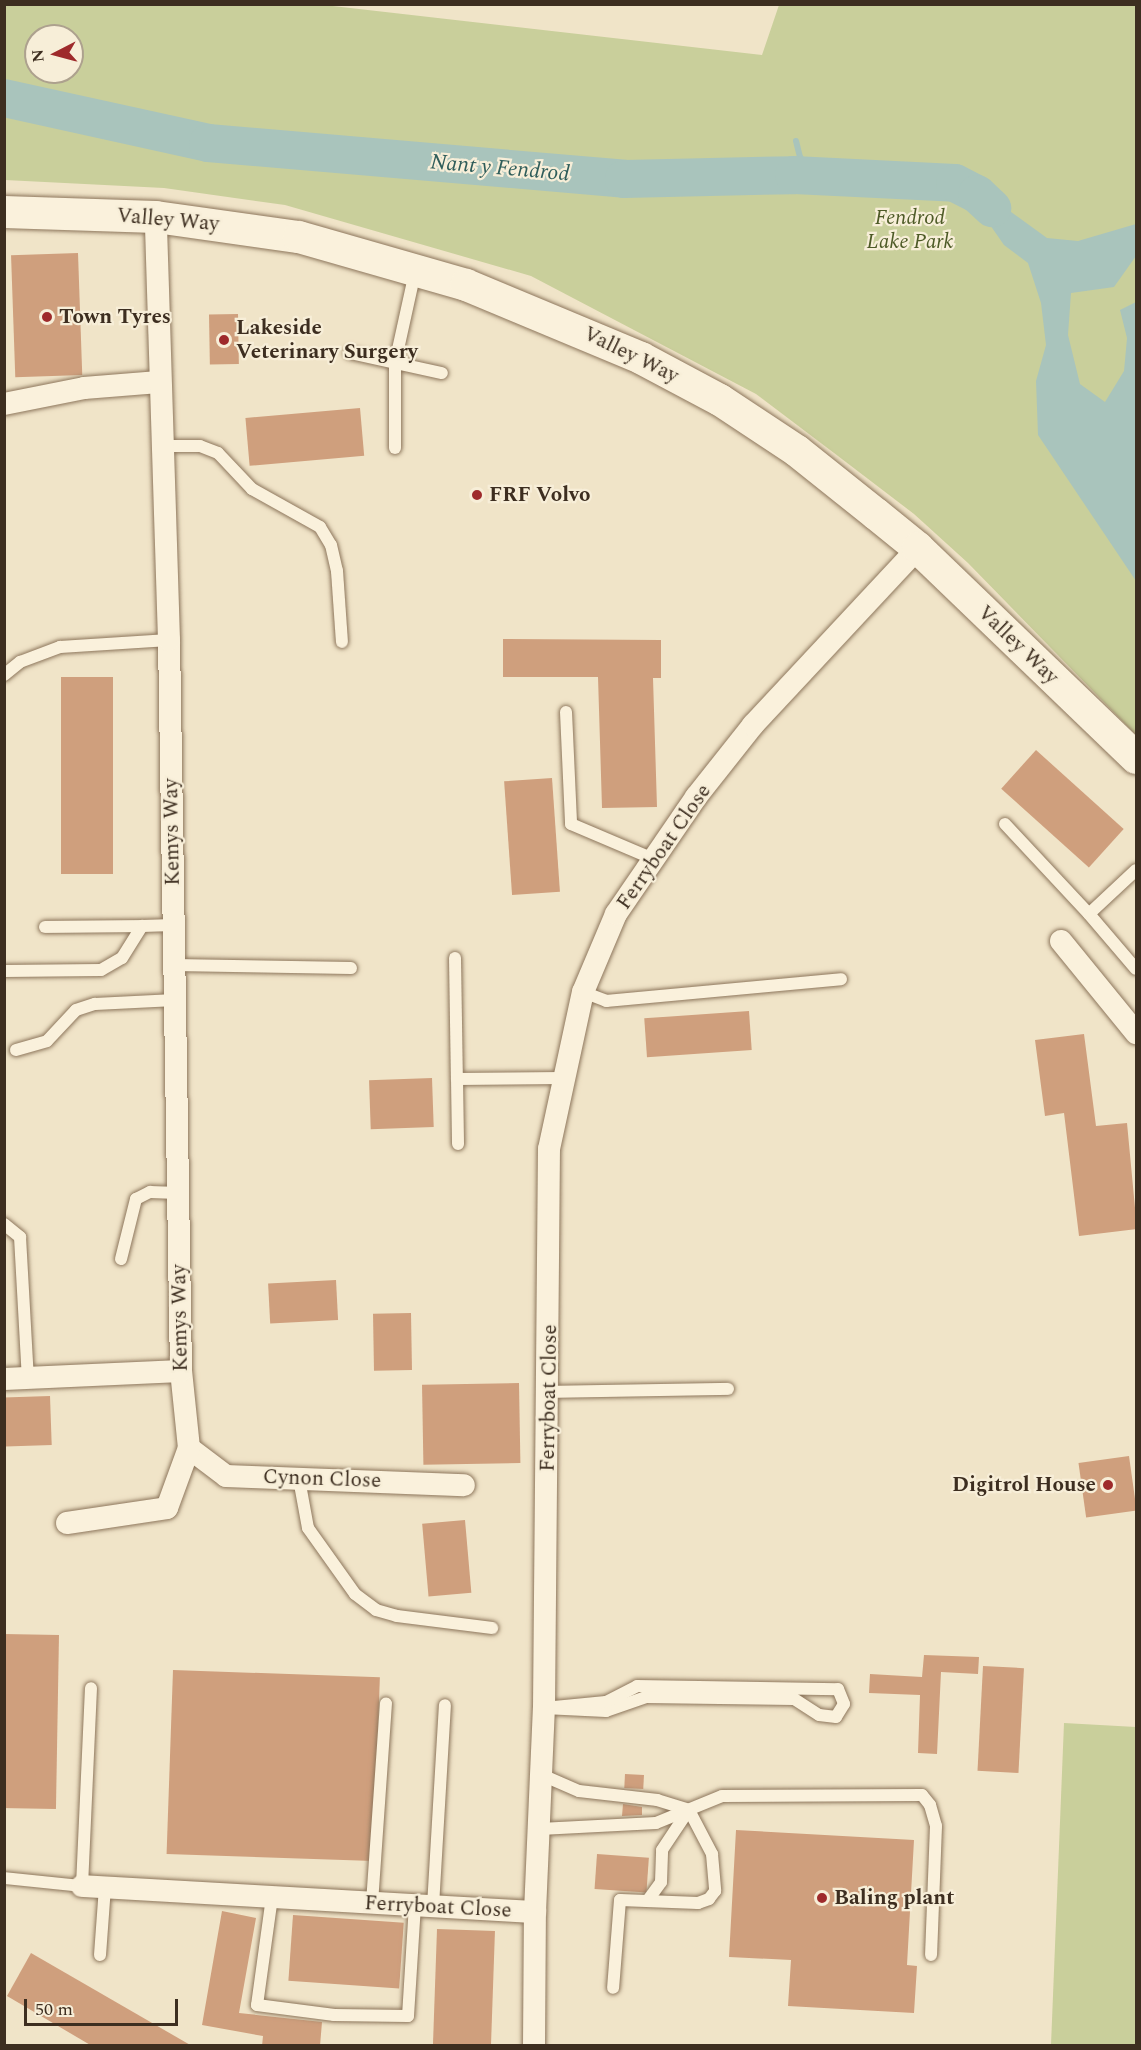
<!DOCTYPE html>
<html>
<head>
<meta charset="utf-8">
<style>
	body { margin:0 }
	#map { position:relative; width:1141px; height:2050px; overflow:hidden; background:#f0e4c8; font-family:Spectral,serif }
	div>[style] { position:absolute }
	.green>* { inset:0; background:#c9cf9b }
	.water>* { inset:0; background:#a9c4bc }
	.stream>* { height:6px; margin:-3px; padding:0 3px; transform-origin:3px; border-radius:3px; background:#a9c4bc }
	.river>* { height:38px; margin:-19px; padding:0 19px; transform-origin:19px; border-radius:19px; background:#a9c4bc }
	.building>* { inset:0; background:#cf9f7d; transform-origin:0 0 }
	.roads { filter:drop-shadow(0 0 2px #8d765c) drop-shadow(0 0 2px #8d765c) }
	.lane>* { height:12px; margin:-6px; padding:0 6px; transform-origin:6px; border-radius:6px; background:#faf1dc }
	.street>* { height:22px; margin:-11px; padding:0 11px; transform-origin:11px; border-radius:11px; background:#faf1dc }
	.secondary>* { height:32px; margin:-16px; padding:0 16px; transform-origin:16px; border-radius:16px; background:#faf1dc }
	.dots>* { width:16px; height:16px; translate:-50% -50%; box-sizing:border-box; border:3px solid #f7eed8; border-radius:50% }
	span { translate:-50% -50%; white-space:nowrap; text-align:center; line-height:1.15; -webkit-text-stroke:4.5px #f7eed8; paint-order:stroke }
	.park-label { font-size:21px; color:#4d5a26; font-style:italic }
	.street-label { font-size:21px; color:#3d2e20 }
	.poi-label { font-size:21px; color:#3d2e20; font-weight:700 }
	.left { translate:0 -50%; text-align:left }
	.right { translate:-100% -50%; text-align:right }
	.water-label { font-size:22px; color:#2f5d5a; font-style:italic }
	.frame { position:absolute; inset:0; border:6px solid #3d2e20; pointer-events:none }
	.north { position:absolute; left:24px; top:24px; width:60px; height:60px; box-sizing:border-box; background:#f7eed8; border:2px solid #ada18e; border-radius:50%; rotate:264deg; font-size:16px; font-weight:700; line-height:24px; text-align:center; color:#3d2e20 }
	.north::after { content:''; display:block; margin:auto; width:21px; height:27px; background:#9e2a2b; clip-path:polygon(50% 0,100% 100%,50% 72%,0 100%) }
	.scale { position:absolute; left:24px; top:1999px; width:154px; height:27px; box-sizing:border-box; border:3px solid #3d2e20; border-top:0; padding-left:8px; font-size:18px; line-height:21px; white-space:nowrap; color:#3d2e20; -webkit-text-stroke:4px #f7eed8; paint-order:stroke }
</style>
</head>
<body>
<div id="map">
	<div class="green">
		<div style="clip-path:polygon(evenodd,5px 5px,324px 5px,762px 55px,779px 5px,1136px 5px,1136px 735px,968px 563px,914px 514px,838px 456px,756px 394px,531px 276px,285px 205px,164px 188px,5px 180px,5px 5px,36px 36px,72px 36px,72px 72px,36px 72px,36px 36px)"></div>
		<div style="clip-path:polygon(1064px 1723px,1136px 1727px,1136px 2045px,1051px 2045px)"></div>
	</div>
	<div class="water">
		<div style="clip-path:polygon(1000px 204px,1047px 238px,1078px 241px,1136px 224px,1136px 256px,1114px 287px,1071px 293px,1068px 335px,1080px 384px,1105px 402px,1124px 371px,1127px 338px,1120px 310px,1136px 302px,1136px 581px,1038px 435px,1036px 381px,1046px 345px,1041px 303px,1028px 263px,1004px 245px,988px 222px,992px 208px)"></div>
	</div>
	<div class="stream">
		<div style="left:796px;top:141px;width:16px;rotate:76deg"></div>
		<div style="left:800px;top:157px;width:25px;rotate:53deg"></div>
	</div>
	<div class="river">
		<div style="left:4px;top:98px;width:209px;rotate:12.4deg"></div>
		<div style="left:208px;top:143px;width:418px;rotate:4.9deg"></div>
		<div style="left:624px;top:179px;width:170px;rotate:-1.3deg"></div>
		<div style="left:794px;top:175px;width:161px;rotate:2.8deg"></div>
		<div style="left:955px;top:183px;width:25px;rotate:27deg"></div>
		<div style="left:977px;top:194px;width:21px;rotate:43deg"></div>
	</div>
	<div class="building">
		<div style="left:78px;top:253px;width:122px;height:67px;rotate:88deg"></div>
		<div style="left:238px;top:314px;width:50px;height:29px;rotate:89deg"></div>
		<div style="left:360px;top:408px;width:48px;height:115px;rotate:85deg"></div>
		<div style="clip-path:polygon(503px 639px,661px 640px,661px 678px,653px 678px,657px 807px,602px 808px,598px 677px,503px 677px)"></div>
		<div style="left:61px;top:677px;width:52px;height:197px"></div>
		<div style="left:1036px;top:750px;width:118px;height:52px;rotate:42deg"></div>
		<div style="left:552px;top:778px;width:114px;height:48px;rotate:86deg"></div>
		<div style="left:749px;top:1011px;width:39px;height:105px;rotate:86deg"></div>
		<div style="clip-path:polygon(1084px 1034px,1096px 1126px,1127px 1123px,1137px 1229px,1079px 1236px,1064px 1113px,1045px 1116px,1035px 1040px)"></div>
		<div style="left:432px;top:1078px;width:49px;height:63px;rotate:88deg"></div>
		<div style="left:336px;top:1280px;width:40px;height:68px;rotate:87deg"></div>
		<div style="left:411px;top:1313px;width:57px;height:38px;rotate:89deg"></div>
		<div style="left:519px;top:1383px;width:80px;height:97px;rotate:89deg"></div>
		<div style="left:50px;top:1396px;width:49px;height:46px;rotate:88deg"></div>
		<div style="left:1129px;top:1456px;width:55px;height:51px;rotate:82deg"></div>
		<div style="left:465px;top:1520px;width:73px;height:43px;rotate:85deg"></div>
		<div style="left:4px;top:1634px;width:55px;height:174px;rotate:1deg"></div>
		<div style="clip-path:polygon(924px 1655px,979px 1657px,978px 1674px,941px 1672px,937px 1754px,918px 1753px,920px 1695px,869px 1693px,870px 1674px,922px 1677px)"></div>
		<div style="left:983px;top:1666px;width:41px;height:105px;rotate:3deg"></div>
		<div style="left:173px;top:1670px;width:207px;height:184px;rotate:2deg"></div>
		<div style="left:625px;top:1774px;width:19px;height:14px;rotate:3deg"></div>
		<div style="clip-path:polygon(623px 1804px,642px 1807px,642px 1815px,622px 1816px)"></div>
		<div style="clip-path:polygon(736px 1830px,914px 1840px,907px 1965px,917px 1966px,914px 2013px,788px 2006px,791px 1960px,729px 1957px)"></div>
		<div style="left:597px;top:1854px;width:52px;height:35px;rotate:4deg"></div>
		<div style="clip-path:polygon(222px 1911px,256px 1918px,239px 2013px,322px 2022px,320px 2046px,262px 2046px,263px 2036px,202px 2025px)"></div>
		<div style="left:293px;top:1915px;width:111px;height:66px;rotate:4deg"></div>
		<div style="left:437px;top:1929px;width:58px;height:117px;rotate:2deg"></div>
		<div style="clip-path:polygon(31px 1953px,192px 2046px,92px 2046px,7px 1996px)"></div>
	</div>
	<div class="roads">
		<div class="lane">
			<div style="left:350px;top:353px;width:94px;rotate:12.3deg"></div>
			<div style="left:162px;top:446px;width:38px"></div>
			<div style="left:200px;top:446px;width:19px;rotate:21deg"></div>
			<div style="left:218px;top:453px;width:50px;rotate:46.6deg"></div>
			<div style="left:252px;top:489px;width:78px;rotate:29.2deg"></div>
			<div style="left:320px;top:527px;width:21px;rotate:59deg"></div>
			<div style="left:331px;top:545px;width:27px;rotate:77deg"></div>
			<div style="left:337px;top:571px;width:71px;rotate:86deg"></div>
			<div style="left:395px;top:448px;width:85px;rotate:-90deg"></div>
			<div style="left:395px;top:363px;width:93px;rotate:-77.6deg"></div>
			<div style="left:4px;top:675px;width:21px;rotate:-39deg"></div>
			<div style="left:20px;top:662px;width:43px;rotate:-20.6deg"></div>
			<div style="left:60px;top:647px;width:109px;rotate:-3.7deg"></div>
			<div style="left:566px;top:712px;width:112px;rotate:87.4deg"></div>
			<div style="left:571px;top:824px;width:87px;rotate:23deg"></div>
			<div style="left:1005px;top:824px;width:123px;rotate:47deg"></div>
			<div style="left:1136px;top:870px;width:64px;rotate:136.9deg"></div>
			<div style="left:1089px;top:914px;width:72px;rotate:49.5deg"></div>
			<div style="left:45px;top:927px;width:97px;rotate:-0.6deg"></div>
			<div style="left:455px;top:958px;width:121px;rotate:89.1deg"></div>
			<div style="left:457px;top:1079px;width:105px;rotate:-0.5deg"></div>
			<div style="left:174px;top:965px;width:177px;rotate:1deg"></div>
			<div style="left:4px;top:971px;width:97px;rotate:-0.6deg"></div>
			<div style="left:101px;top:970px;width:24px;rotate:-30deg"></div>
			<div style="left:122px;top:958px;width:38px;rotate:-58deg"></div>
			<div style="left:142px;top:926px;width:31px;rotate:-2deg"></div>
			<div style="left:583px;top:992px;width:25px;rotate:21deg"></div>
			<div style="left:606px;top:1001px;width:236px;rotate:-5.3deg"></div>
			<div style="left:16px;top:1050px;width:32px;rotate:-16deg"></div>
			<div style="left:47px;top:1041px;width:42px;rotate:-46.9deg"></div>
			<div style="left:76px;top:1010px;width:20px;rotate:-18deg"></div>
			<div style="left:95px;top:1004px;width:80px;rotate:-2.9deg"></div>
			<div style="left:457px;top:1079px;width:65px;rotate:89.1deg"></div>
			<div style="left:4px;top:1224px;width:21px;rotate:39deg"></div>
			<div style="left:20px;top:1237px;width:141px;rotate:86.8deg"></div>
			<div style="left:121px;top:1259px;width:62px;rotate:-76deg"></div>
			<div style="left:136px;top:1199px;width:16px;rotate:-27deg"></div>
			<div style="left:150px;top:1192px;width:28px;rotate:2deg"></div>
			<div style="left:549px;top:1392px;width:179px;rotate:-1deg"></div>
			<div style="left:299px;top:1479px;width:50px;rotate:79.6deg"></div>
			<div style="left:308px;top:1528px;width:81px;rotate:54.5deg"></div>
			<div style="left:355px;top:1594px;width:26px;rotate:37deg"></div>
			<div style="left:376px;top:1610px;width:22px;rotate:16deg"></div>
			<div style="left:397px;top:1616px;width:96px;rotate:7.2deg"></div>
			<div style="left:637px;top:1686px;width:201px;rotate:0.9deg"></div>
			<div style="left:838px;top:1689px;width:16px;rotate:68deg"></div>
			<div style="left:844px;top:1704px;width:15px;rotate:122deg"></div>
			<div style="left:836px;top:1717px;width:17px;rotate:-173deg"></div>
			<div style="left:819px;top:1715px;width:30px;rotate:-147deg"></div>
			<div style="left:794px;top:1699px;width:148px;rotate:-179.2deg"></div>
			<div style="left:646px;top:1697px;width:42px;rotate:160.7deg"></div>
			<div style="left:606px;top:1711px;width:62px;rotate:-177.2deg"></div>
			<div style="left:544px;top:1708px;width:62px;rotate:-5.5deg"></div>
			<div style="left:606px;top:1702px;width:35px;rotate:-27deg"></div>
			<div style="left:542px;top:1775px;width:40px;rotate:23.4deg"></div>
			<div style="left:579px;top:1791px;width:79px;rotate:6.6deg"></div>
			<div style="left:657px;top:1800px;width:34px;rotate:17deg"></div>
			<div style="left:689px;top:1810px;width:50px;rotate:62.4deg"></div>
			<div style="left:712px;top:1854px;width:37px;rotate:85deg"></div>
			<div style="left:715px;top:1891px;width:10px;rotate:127deg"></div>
			<div style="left:709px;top:1899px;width:12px;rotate:160deg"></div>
			<div style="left:698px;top:1903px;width:78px;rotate:-177.8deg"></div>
			<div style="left:620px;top:1900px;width:88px;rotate:94.5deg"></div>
			<div style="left:540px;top:1829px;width:116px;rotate:-3deg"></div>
			<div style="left:656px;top:1823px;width:71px;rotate:-22.2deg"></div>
			<div style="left:722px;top:1796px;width:200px;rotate:-0.3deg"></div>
			<div style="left:922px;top:1795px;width:13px;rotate:51deg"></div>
			<div style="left:930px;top:1805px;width:22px;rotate:74deg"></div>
			<div style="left:936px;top:1826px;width:129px;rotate:92.2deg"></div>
			<div style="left:4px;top:1878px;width:78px;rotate:5.9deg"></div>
			<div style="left:82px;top:1886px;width:198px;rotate:-87.4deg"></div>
			<div style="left:272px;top:1897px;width:109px;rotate:97.9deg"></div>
			<div style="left:257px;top:2005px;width:78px;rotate:7.4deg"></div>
			<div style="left:334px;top:2015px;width:74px;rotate:0.8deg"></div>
			<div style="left:408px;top:2016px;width:110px;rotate:-86.4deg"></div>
			<div style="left:648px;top:1900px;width:22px;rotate:-54deg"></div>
			<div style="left:661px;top:1882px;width:32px;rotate:-88deg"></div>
			<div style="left:662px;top:1850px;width:47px;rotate:-56.3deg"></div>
			<div style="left:372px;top:1903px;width:200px;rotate:-86deg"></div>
			<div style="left:433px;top:1906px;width:201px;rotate:-86.6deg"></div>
			<div style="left:100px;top:1955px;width:68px;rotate:-85.8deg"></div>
		</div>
		<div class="street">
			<div style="left:4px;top:404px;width:82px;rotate:-11.3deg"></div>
			<div style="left:84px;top:388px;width:75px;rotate:-4.6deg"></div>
			<div style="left:1061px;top:941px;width:119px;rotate:50.8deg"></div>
			<div style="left:4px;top:1379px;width:177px;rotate:-2.6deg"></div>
			<div style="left:189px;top:1448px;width:46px;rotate:37.1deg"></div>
			<div style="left:226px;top:1476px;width:238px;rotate:2.2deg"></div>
			<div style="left:67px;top:1523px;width:101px;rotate:-8.5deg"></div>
			<div style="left:167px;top:1508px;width:64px;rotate:-69.9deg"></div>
			<div style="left:189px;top:1448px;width:77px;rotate:-95.9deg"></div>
			<div style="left:181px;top:1371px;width:731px;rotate:-90.94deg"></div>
			<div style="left:169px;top:640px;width:423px;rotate:-91.8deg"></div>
			<div style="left:82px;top:1886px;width:454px;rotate:3.3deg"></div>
			<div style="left:535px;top:1912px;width:204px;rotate:-87.5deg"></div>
			<div style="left:544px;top:1708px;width:559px;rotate:-89.49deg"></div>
			<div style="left:549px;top:1149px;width:161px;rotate:-77.8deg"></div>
			<div style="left:583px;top:992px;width:85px;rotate:-67.1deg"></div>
			<div style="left:616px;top:914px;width:142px;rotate:-55.6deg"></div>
			<div style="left:696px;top:797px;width:92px;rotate:-51.6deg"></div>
			<div style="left:753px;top:725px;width:242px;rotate:-47deg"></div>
			<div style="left:534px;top:2046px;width:134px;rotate:-89.6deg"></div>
		</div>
		<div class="secondary">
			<div style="left:4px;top:212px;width:152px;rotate:1.9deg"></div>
			<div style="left:156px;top:217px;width:144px;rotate:8deg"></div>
			<div style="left:299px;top:237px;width:174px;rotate:16deg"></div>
			<div style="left:466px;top:285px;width:190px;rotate:22.6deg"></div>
			<div style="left:641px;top:358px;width:89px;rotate:28deg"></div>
			<div style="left:720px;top:400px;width:92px;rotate:33.5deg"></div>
			<div style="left:797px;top:451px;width:101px;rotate:38.6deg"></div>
			<div style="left:876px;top:514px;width:54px;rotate:39deg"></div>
			<div style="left:918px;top:548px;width:303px;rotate:43.9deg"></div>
		</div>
	</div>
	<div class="dots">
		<div style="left:47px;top:317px;background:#9e2a2b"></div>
		<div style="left:224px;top:340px;background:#9e2a2b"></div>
		<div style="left:477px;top:495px;background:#9e2a2b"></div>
		<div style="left:1108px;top:1485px;background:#9e2a2b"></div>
		<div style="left:822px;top:1898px;background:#9e2a2b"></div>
	</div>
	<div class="park-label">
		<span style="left:910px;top:230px">Fendrod<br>Lake Park</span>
	</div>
	<div class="street-label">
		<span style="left:168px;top:220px;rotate:5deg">Valley Way</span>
		<span style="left:631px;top:355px;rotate:26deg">Valley Way</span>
		<span style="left:1018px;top:645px;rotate:44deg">Valley Way</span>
		<span style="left:172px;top:832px;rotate:-91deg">Kemys Way</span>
		<span style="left:664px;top:847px;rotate:-55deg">Ferryboat Close</span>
		<span style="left:180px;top:1318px;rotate:-91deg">Kemys Way</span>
		<span style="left:549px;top:1398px;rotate:-89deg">Ferryboat Close</span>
		<span style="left:322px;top:1479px;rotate:2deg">Cynon Close</span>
		<span style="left:438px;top:1907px;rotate:3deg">Ferryboat Close</span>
	</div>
	<div class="poi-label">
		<span class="left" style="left:59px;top:317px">Town Tyres</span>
		<span class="left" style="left:236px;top:340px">Lakeside<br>Veterinary Surgery</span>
		<span class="left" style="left:489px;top:495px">FRF Volvo</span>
		<span class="right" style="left:1096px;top:1485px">Digitrol House</span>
		<span class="left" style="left:834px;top:1898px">Baling plant</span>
	</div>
	<div class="water-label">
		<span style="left:500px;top:168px;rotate:5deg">Nant y Fendrod</span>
	</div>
	<div class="frame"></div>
	<div class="north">N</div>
	<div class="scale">50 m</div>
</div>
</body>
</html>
